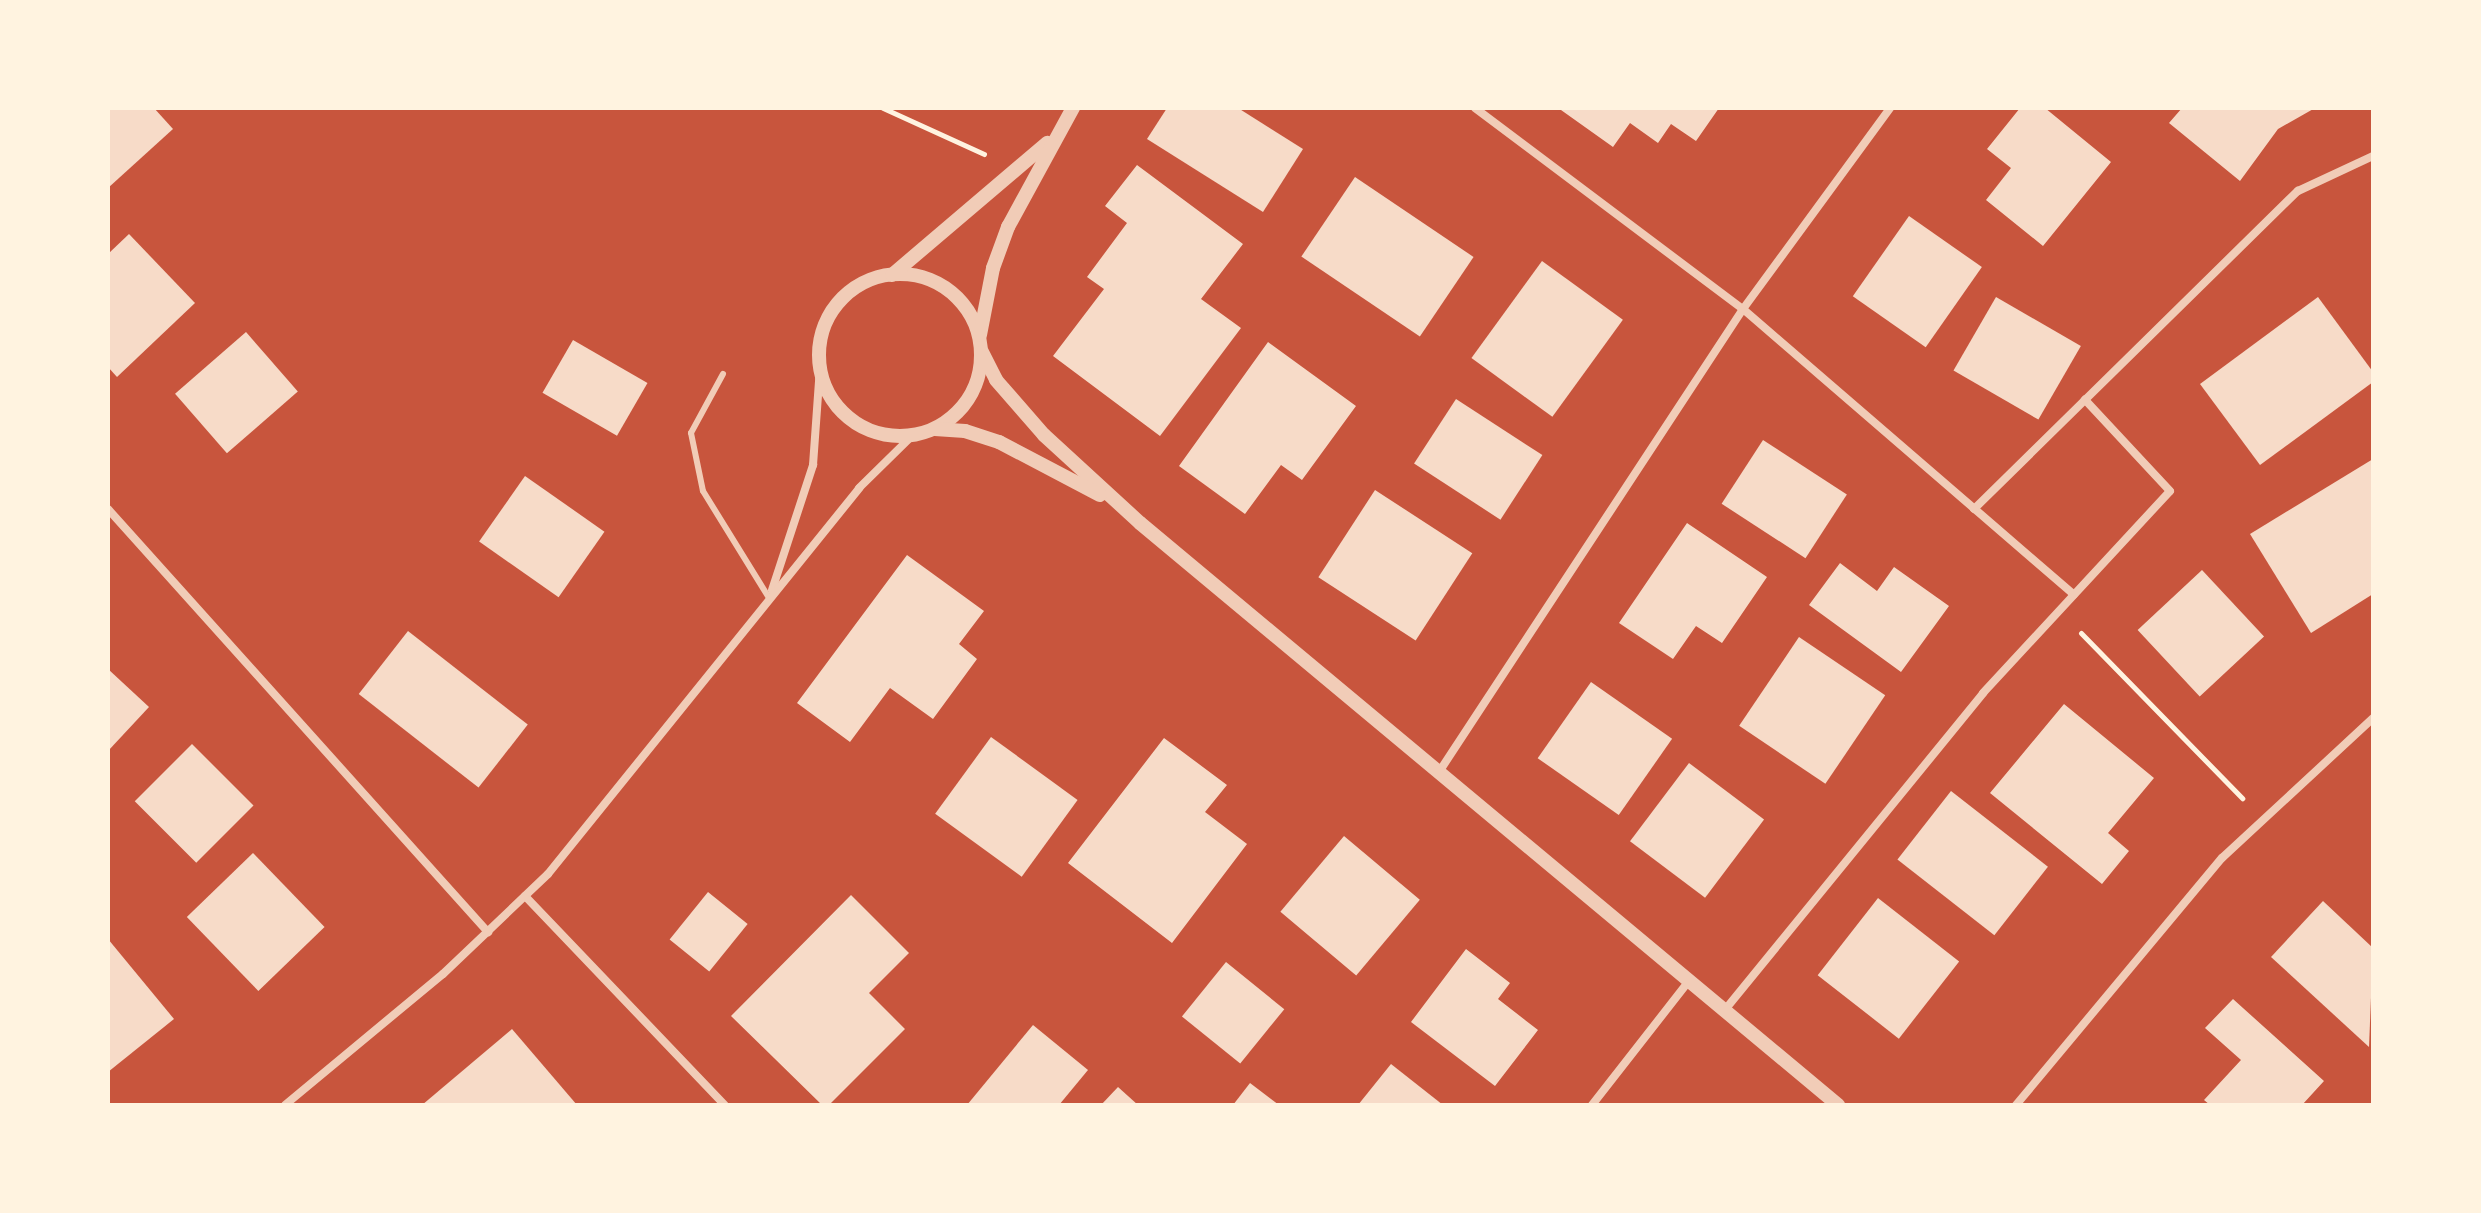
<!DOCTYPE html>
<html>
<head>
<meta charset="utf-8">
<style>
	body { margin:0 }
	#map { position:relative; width:2481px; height:1213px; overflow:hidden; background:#c8553d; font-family:Raleway,sans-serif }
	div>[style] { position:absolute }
	.building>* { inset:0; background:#f7dbc8; transform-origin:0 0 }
	.path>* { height:5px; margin:-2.5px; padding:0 2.5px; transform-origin:2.5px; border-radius:2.5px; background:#fff3e0 }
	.service>* { height:6px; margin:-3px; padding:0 3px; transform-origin:3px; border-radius:3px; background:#f1ccb7 }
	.minor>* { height:8px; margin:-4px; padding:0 4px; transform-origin:4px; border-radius:4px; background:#f1ccb7 }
	.tertiary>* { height:14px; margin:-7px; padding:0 7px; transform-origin:7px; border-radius:7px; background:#f1ccb7 }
	.tertiary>.ring { margin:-7px; padding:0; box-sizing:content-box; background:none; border:14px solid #f1ccb7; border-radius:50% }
	span { translate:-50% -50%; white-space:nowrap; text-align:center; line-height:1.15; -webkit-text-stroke:6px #fff3e0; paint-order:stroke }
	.frame { position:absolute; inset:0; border:110px solid #fff3e0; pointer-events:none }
</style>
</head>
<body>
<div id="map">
	<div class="building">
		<div style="clip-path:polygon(108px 108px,154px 108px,173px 129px,108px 188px)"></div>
		<div style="clip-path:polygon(1167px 108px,1238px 108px,1303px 149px,1263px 212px,1147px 139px)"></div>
		<div style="clip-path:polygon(1719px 108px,1696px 141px,1671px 124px,1658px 143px,1630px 123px,1613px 147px,1561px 110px)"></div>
		<div style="clip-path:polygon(2020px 108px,2045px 108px,2111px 162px,2043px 246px,1986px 200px,2011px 168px,1987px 149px)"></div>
		<div style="clip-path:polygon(2182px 108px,2315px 108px,2278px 129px,2240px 181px,2169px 123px)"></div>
		<div style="clip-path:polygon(1137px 165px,1243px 244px,1201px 299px,1241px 328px,1160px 436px,1053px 356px,1104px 289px,1087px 277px,1127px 223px,1105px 206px)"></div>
		<div style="left:1355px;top:177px;width:143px;height:96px;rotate:34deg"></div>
		<div style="left:1909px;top:216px;width:89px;height:98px;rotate:35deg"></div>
		<div style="clip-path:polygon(129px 234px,195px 303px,117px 377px,108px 367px,108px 254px)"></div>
		<div style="left:1542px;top:261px;width:100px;height:120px;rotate:36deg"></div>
		<div style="left:1996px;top:297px;width:98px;height:85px;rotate:30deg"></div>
		<div style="clip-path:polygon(2318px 297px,2373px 372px,2373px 382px,2260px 465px,2200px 384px)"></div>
		<div style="left:246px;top:332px;width:79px;height:94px;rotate:49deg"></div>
		<div style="left:573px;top:340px;width:86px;height:61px;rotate:30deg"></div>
		<div style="clip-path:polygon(1268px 342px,1356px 406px,1302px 480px,1281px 465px,1245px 514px,1179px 466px)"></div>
		<div style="left:1456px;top:399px;width:103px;height:77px;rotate:33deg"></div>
		<div style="left:1763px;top:440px;width:100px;height:76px;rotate:33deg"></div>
		<div style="clip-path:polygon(2373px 459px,2373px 594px,2311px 633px,2250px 534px)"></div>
		<div style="left:525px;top:476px;width:97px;height:80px;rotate:35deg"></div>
		<div style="left:1375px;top:490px;width:116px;height:104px;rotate:33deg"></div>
		<div style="clip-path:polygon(1687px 523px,1767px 577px,1722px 643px,1696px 626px,1673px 659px,1619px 623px)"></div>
		<div style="clip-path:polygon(907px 555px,984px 611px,959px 644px,977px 659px,933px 719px,890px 688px,850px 742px,797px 703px)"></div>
		<div style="clip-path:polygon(1840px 563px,1877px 591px,1894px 567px,1949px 606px,1901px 672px,1809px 605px)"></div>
		<div style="left:2202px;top:570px;width:91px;height:88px;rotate:47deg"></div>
		<div style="left:408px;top:631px;width:152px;height:80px;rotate:38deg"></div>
		<div style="left:1799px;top:637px;width:104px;height:107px;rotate:34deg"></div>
		<div style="clip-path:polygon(108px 669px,149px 707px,108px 751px)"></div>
		<div style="left:1591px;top:682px;width:99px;height:93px;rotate:35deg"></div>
		<div style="clip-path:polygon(2064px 704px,2154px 778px,2108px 833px,2129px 851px,2102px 884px,1990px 793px)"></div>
		<div style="left:991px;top:737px;width:107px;height:95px;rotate:36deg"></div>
		<div style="clip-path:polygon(1164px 738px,1227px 785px,1205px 812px,1247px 844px,1172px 943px,1068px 863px)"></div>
		<div style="left:192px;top:744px;width:87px;height:81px;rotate:45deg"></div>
		<div style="left:1689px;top:763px;width:94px;height:98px;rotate:37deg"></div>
		<div style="left:1951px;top:791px;width:123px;height:87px;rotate:38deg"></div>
		<div style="left:1344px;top:836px;width:99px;height:99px;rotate:40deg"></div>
		<div style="left:253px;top:853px;width:103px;height:92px;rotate:46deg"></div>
		<div style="left:708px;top:892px;width:51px;height:61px;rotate:39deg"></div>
		<div style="clip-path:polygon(851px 895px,909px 953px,869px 993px,905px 1029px,829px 1105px,822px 1105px,731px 1016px)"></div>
		<div style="left:1878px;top:898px;width:103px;height:98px;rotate:38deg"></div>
		<div style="clip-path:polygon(2323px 901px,2373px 948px,2369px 1047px,2271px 957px)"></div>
		<div style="clip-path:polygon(108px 939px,174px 1019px,108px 1072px)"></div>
		<div style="clip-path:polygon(1466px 949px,1510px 983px,1498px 999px,1538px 1030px,1495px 1086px,1411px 1022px)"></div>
		<div style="left:1226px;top:962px;width:75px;height:70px;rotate:39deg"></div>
		<div style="clip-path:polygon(2233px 999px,2324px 1081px,2302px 1105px,2210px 1105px,2204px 1100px,2241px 1060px,2205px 1028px)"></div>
		<div style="clip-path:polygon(1033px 1025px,1088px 1070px,1059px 1105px,967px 1105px)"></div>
		<div style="clip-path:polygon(512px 1029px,577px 1105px,422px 1105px)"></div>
		<div style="clip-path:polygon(1391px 1064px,1443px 1105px,1358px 1105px)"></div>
		<div style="clip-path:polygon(1250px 1083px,1279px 1105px,1233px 1105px)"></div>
		<div style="clip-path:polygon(1118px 1087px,1138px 1105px,1101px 1105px)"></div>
	</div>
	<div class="path">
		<div style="left:883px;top:108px;width:111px;rotate:24.5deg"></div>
		<div style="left:2081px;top:633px;width:231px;rotate:45.7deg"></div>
	</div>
	<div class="service">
		<div style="left:723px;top:374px;width:67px;rotate:118.5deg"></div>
		<div style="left:691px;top:433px;width:59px;rotate:78.3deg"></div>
		<div style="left:703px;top:491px;width:126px;rotate:58.3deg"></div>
	</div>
	<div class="minor">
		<div style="left:1475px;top:108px;width:335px;rotate:36.9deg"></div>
		<div style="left:1743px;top:309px;width:437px;rotate:40.8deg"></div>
		<div style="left:108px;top:509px;width:569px;rotate:48.07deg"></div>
		<div style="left:1974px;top:509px;width:454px;rotate:-44.5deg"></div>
		<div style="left:2298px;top:191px;width:83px;rotate:-25deg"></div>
		<div style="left:772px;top:590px;width:132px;rotate:-71.8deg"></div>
		<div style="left:813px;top:465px;width:97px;rotate:-85.9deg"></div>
		<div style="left:1439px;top:772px;width:554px;rotate:-56.71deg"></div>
		<div style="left:1743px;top:309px;width:249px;rotate:-53.8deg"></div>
		<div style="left:525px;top:896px;width:289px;rotate:46.3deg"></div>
		<div style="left:1724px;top:1011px;width:410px;rotate:-50.8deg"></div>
		<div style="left:1983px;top:693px;width:275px;rotate:-47.2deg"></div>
		<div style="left:2170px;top:491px;width:125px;rotate:-133deg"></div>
		<div style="left:285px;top:1105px;width:205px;rotate:-39.7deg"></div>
		<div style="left:443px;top:974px;width:145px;rotate:-43.6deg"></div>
		<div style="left:548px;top:874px;width:496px;rotate:-51.1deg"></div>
		<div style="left:859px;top:488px;width:76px;rotate:-44.5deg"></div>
		<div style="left:1592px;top:1105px;width:157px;rotate:-52deg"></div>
		<div style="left:2016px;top:1105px;width:322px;rotate:-50.2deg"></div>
		<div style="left:2222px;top:858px;width:206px;rotate:-42.8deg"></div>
	</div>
	<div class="tertiary">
		<div class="ring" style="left:819px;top:274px;width:148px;height:148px"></div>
		<div style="left:892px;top:275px;width:204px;rotate:-40.4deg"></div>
		<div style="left:980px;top:335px;width:68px;rotate:-79deg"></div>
		<div style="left:993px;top:268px;width:44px;rotate:-69.9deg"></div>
		<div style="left:1008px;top:227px;width:136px;rotate:-61.4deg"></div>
		<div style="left:982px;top:352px;width:31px;rotate:63deg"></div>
		<div style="left:996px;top:380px;width:73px;rotate:48.9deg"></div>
		<div style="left:1044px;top:435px;width:130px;rotate:42.5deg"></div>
		<div style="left:1140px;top:523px;width:909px;rotate:39.82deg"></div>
		<div style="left:935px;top:429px;width:30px;rotate:4deg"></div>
		<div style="left:965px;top:431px;width:36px;rotate:18deg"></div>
		<div style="left:999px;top:442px;width:114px;rotate:27.7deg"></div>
	</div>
	<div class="frame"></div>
</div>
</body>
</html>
